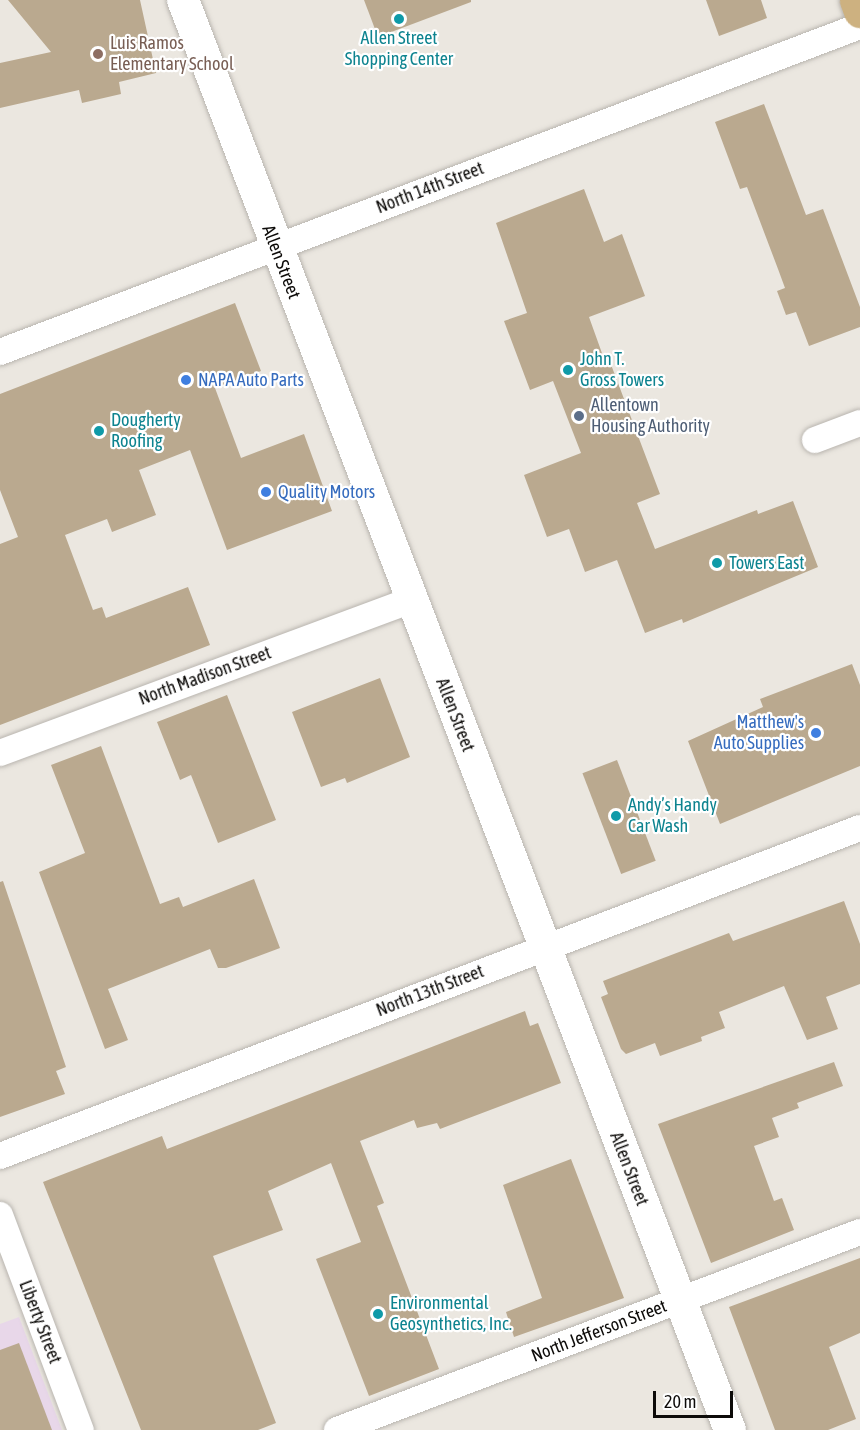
<!DOCTYPE html>
<html>
<head>
<meta charset="utf-8">
<style>
	body { margin:0 }
	#map { position:relative; width:860px; height:1430px; overflow:hidden; background:#ebe7e0; font-family:"Asap Condensed",sans-serif }
	div>[style] { position:absolute }
	.commercial>* { inset:0; background:#e8d7e9 }
	.building>* { inset:0; background:#baa98f; transform-origin:0 0 }
	.roads { filter:drop-shadow(0 0 2px #b9b5af) drop-shadow(0 0 2px #b9b5af) }
	.minor>* { height:26px; margin:-13px; padding:0 13px; transform-origin:13px; border-radius:13px; background:#fff }
	.tertiary>* { height:32px; margin:-16px; padding:0 16px; transform-origin:16px; border-radius:16px; background:#fff }
	.primary>* { height:33px; margin:-16.5px; padding:0 16.5px; transform-origin:16.5px; border-radius:16.5px; background:#cdb180 }
	.dots>* { width:16px; height:16px; translate:-50% -50%; box-sizing:border-box; border:3px solid #fff; border-radius:50% }
	span { translate:-50% -50%; white-space:nowrap; text-align:center; line-height:1.15; -webkit-text-stroke:4.5px #fff; paint-order:stroke }
	.culture-label { font-size:18px; color:#0d838f }
	.left { translate:0 -50%; text-align:left }
	.education-label { font-size:18px; color:#785e54 }
	.street-label { font-size:18px; color:#0d0b09 }
	.shop-label { font-size:18px; color:#366cbe }
	.right { translate:-100% -50%; text-align:right }
	.service-label { font-size:18px; color:#4e5e75 }
	.scale { position:absolute; left:653px; top:1391px; width:80px; height:27px; box-sizing:border-box; border:3px solid #0d0b09; border-top:0; padding-left:8px; font-size:18px; line-height:21px; white-space:nowrap; color:#0d0b09; -webkit-text-stroke:4px #fff; paint-order:stroke }
</style>
</head>
<body>
<div id="map">
	<div class="commercial">
		<div style="clip-path:polygon(19px 1317px,62px 1430px,0 1430px,0 1324px)"></div>
	</div>
	<div class="building">
		<div style="clip-path:polygon(8px 0,140px 0,156px 73px,119px 82px,121px 94px,82px 103px,79px 90px,0 108px,0 63px,51px 52px)"></div>
		<div style="clip-path:polygon(364px 0,471px 0,471px 2px,378px 37px)"></div>
		<div style="clip-path:polygon(706px 0,761px 0,767px 18px,719px 36px)"></div>
		<div style="clip-path:polygon(764px 104px,806px 215px,823px 209px,860px 307px,860px 327px,809px 346px,796px 312px,786px 315px,777px 291px,785px 288px,778px 269px,747px 187px,740px 189px,715px 122px)"></div>
		<div style="clip-path:polygon(584px 189px,604px 242px,622px 234px,645px 296px,589px 317px,603px 356px,607px 354px,660px 494px,637px 503px,655px 549px,757px 510px,758px 514px,793px 501px,818px 567px,683px 623px,682px 619px,645px 633px,617px 560px,585px 572px,569px 529px,547px 537px,524px 475px,581px 453px,553px 381px,530px 390px,504px 321px,527px 313px,496px 223px)"></div>
		<div style="clip-path:polygon(235px 303px,261px 371px,215px 388px,241px 458px,304px 434px,332px 511px,227px 550px,190px 450px,139px 470px,156px 515px,112px 532px,107px 519px,65px 535px,93px 610px,102px 607px,106px 618px,188px 587px,210px 645px,0 725px,0 544px,18px 537px,0 490px,0 394px)"></div>
		<div style="clip-path:polygon(852px 664px,860px 685px,860px 766px,720px 824px,688px 741px,763px 707px,760px 699px)"></div>
		<div style="clip-path:polygon(380px 678px,410px 757px,347px 783px,345px 778px,321px 787px,292px 712px)"></div>
		<div style="clip-path:polygon(227px 695px,276px 820px,218px 843px,191px 775px,180px 780px,157px 722px)"></div>
		<div style="clip-path:polygon(101px 746px,160px 904px,179px 897px,183px 907px,254px 879px,280px 948px,226px 968px,218px 968px,210px 949px,108px 989px,128px 1040px,105px 1049px,39px 872px,85px 853px,51px 765px)"></div>
		<div style="left:617px;top:760px;width:108px;height:37px;rotate:69deg"></div>
		<div style="clip-path:polygon(3px 881px,66px 1067px,56px 1071px,65px 1094px,0 1117px,0 882px)"></div>
		<div style="clip-path:polygon(844px 901px,860px 944px,860px 984px,826px 997px,838px 1029px,807px 1040px,784px 986px,719px 1012px,725px 1028px,701px 1037px,702px 1041px,660px 1056px,655px 1043px,626px 1054px,621px 1049px,601px 997px,608px 994px,603px 981px,729px 933px,733px 941px)"></div>
		<div style="clip-path:polygon(525px 1011px,530px 1026px,538px 1023px,561px 1083px,440px 1129px,437px 1123px,417px 1128px,414px 1120px,360px 1141px,384px 1203px,377px 1206px,439px 1369px,369px 1396px,316px 1259px,361px 1242px,331px 1163px,268px 1191px,283px 1230px,213px 1256px,276px 1423px,258px 1430px,141px 1430px,43px 1182px,162px 1136px,167px 1149px)"></div>
		<div style="clip-path:polygon(834px 1062px,843px 1086px,797px 1103px,799px 1108px,772px 1118px,779px 1137px,754px 1146px,774px 1201px,782px 1198px,794px 1230px,711px 1263px,658px 1124px)"></div>
		<div style="clip-path:polygon(571px 1159px,624px 1298px,514px 1337px,506px 1312px,542px 1298px,503px 1185px)"></div>
		<div style="clip-path:polygon(860px 1258px,860px 1333px,829px 1347px,856px 1419px,828px 1430px,775px 1430px,729px 1307px)"></div>
		<div style="clip-path:polygon(19px 1343px,52px 1430px,0 1430px,0 1350px)"></div>
	</div>
	<div class="roads">
		<div class="minor">
			<div style="left:0;top:352px;width:920px;rotate:-20.76deg"></div>
			<div style="left:815px;top:440px;width:48px;rotate:-20.7deg"></div>
			<div style="left:0;top:753px;width:439px;rotate:-20.4deg"></div>
			<div style="left:0;top:1156px;width:920px;rotate:-20.88deg"></div>
			<div style="left:0;top:1215px;width:230px;rotate:69.4deg"></div>
			<div style="left:337px;top:1430px;width:559px;rotate:-20.74deg"></div>
		</div>
		<div class="tertiary">
			<div style="left:183px;top:0;width:1531px;rotate:69.07deg"></div>
		</div>
		<div class="primary">
			<div style="left:856px;top:0;width:12px;rotate:70deg"></div>
		</div>
	</div>
	<div class="dots">
		<div style="left:399px;top:19px;background:#0f9aa8"></div>
		<div style="left:98px;top:54px;background:#8d6e63"></div>
		<div style="left:568px;top:370px;background:#0f9aa8"></div>
		<div style="left:186px;top:380px;background:#3f7fe0"></div>
		<div style="left:579px;top:416px;background:#5c6f8a"></div>
		<div style="left:99px;top:431px;background:#0f9aa8"></div>
		<div style="left:266px;top:492px;background:#3f7fe0"></div>
		<div style="left:717px;top:563px;background:#0f9aa8"></div>
		<div style="left:816px;top:733px;background:#3f7fe0"></div>
		<div style="left:616px;top:816px;background:#0f9aa8"></div>
		<div style="left:378px;top:1314px;background:#0f9aa8"></div>
	</div>
	<div class="culture-label">
		<span style="left:399px;top:49px">Allen Street<br>Shopping Center</span>
		<span class="left" style="left:580px;top:370px">John T.<br>Gross Towers</span>
		<span class="left" style="left:111px;top:431px">Dougherty<br>Roofing</span>
		<span class="left" style="left:729px;top:563px">Towers East</span>
		<span class="left" style="left:628px;top:816px">Andy’s Handy<br>Car Wash</span>
		<span class="left" style="left:390px;top:1314px">Environmental<br>Geosynthetics, Inc.</span>
	</div>
	<div class="education-label">
		<span class="left" style="left:110px;top:54px">Luis Ramos<br>Elementary School</span>
	</div>
	<div class="street-label">
		<span style="left:430px;top:188px;rotate:-21deg">North 14th Street</span>
		<span style="left:281px;top:262px;rotate:69deg">Allen Street</span>
		<span style="left:205px;top:676px;rotate:-20deg">North Madison Street</span>
		<span style="left:455px;top:715px;rotate:69deg">Allen Street</span>
		<span style="left:430px;top:991px;rotate:-21deg">North 13th Street</span>
		<span style="left:629px;top:1169px;rotate:69deg">Allen Street</span>
		<span style="left:40px;top:1322px;rotate:69deg">Liberty Street</span>
		<span style="left:599px;top:1331px;rotate:-21deg">North Jefferson Street</span>
	</div>
	<div class="shop-label">
		<span class="left" style="left:198px;top:380px">NAPA Auto Parts</span>
		<span class="left" style="left:278px;top:492px">Quality Motors</span>
		<span class="right" style="left:804px;top:733px">Matthew's<br>Auto Supplies</span>
	</div>
	<div class="service-label">
		<span class="left" style="left:591px;top:416px">Allentown<br>Housing Authority</span>
	</div>
	<div class="scale">20 m</div>
</div>
</body>
</html>
